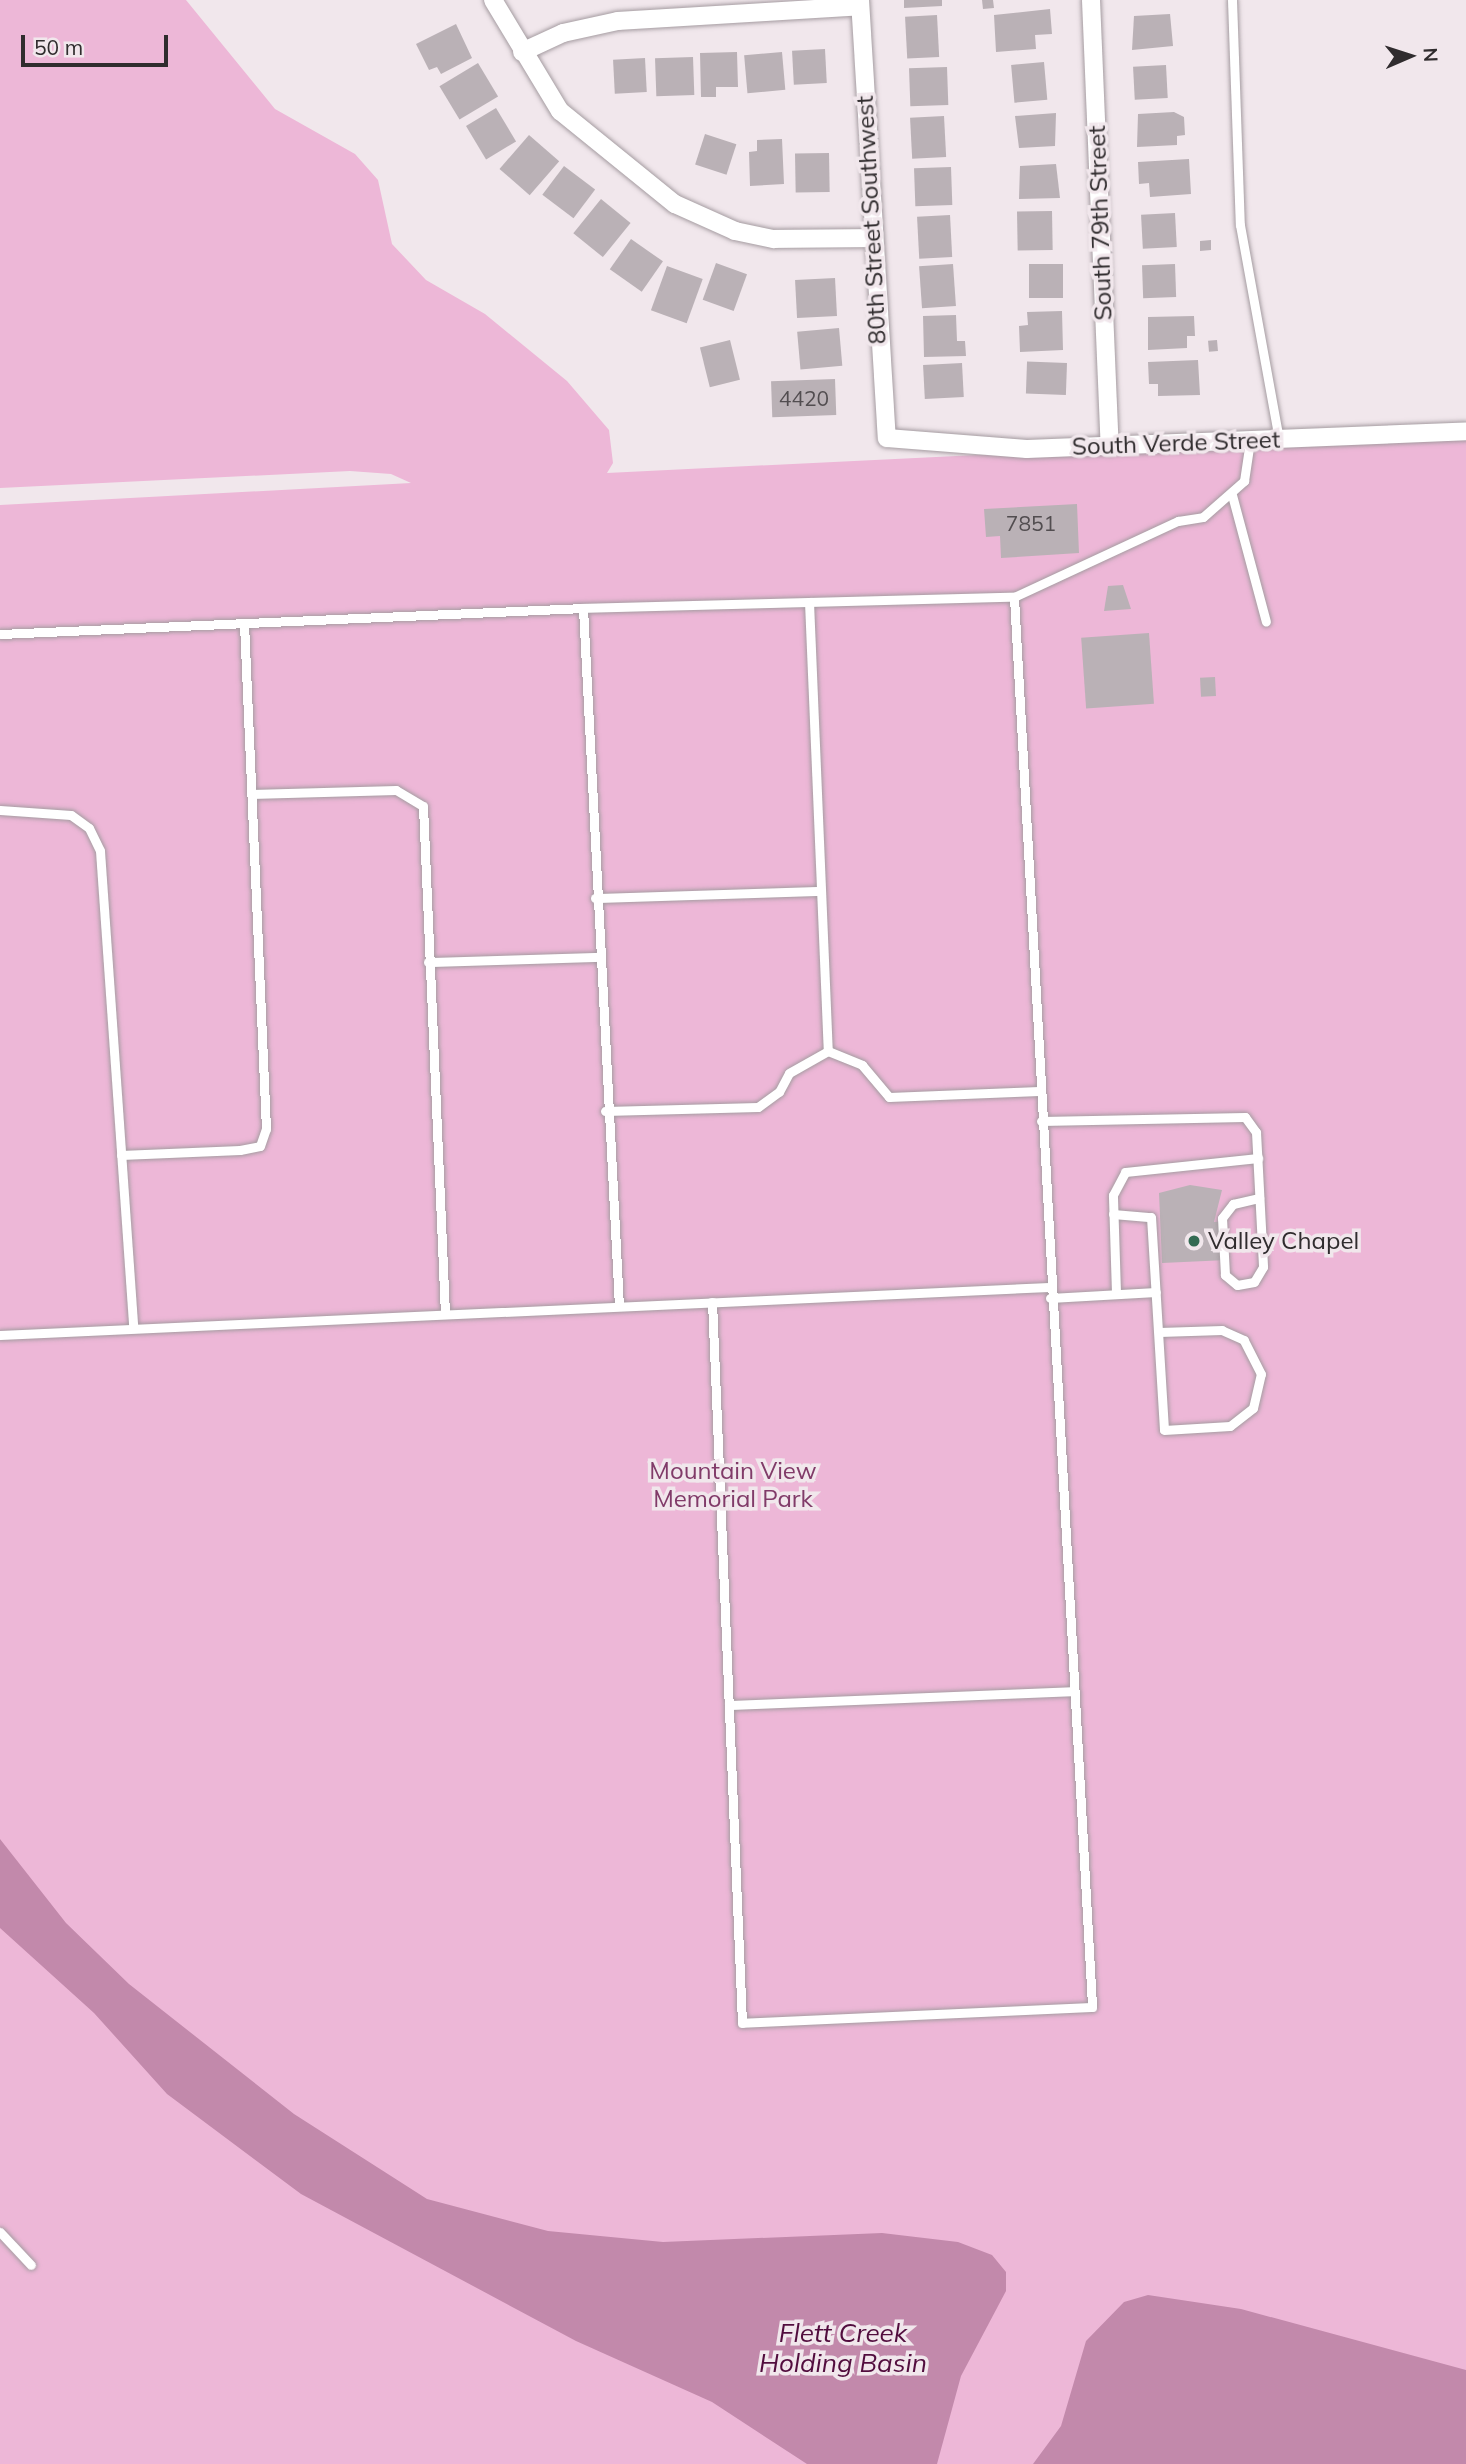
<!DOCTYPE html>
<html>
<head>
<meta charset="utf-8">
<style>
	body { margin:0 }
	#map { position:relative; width:1466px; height:2464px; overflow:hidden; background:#f1e7ec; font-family:Mulish,sans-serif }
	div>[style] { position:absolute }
	.green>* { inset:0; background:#edb7d7 }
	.water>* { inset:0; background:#c289ab }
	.building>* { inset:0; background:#bab1b6; transform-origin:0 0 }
	.roads { filter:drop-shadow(0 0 2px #a59ca1) drop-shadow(0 0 2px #a59ca1) }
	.lane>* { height:9px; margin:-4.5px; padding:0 4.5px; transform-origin:4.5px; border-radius:4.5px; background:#fff }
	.street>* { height:18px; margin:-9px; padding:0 9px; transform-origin:9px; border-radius:9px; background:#fff }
	.dots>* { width:19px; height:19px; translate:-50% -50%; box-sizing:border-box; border:4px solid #f1e7ec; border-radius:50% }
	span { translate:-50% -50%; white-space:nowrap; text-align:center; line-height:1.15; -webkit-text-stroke:7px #f1e7ec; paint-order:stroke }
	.number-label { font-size:21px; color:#524d50 }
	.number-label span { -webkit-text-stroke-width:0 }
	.street-label { font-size:24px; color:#302c2e }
	.poi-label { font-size:24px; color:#302c2e }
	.left { translate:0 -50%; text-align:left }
	.park-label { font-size:24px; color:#813b69 }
	.water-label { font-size:26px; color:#520d3e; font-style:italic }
	.north { position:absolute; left:1375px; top:21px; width:70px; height:70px; -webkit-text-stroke:5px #f1e7ec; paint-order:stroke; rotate:87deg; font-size:19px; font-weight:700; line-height:28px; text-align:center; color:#302c2e }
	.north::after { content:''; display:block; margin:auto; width:24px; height:32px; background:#302c2e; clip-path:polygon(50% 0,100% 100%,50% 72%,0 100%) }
	.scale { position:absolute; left:21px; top:35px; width:147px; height:32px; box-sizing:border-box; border:4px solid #302c2e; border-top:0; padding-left:9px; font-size:21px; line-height:24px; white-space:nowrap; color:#302c2e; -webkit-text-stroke:5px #f1e7ec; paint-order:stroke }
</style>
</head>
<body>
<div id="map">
	<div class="green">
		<div style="clip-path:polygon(0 0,186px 0,275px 109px,355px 154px,378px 180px,392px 244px,426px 280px,485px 314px,567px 381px,609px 430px,613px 463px,607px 473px,1466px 431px,1466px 2464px,0 2464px,0 505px,411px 483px,391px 474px,350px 471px,0 488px)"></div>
	</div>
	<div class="water">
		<div style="clip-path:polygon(0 1839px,66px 1923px,129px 1984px,294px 2114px,427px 2199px,548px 2231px,663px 2242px,882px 2233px,958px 2242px,992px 2255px,1006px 2272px,1006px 2291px,961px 2376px,937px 2464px,807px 2464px,712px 2402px,576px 2341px,301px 2194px,167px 2094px,94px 2013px,0 1928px)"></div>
		<div style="clip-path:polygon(1148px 2295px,1241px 2309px,1466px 2370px,1466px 2464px,1033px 2464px,1061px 2426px,1086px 2341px,1124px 2302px)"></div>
	</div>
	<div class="building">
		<div style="clip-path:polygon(904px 0,942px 0,942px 6px,904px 8px)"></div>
		<div style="clip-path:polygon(982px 0,993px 0,994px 8px,983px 9px)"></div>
		<div style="clip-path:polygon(1050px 9px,1052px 34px,1035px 35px,1036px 49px,996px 52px,994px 15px)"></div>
		<div style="clip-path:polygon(1170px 14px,1173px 46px,1132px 50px,1134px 16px)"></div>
		<div style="left:937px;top:15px;width:42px;height:32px;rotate:87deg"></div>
		<div style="clip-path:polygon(456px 24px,472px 58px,441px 74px,437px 67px,429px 70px,416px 44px)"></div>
		<div style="left:825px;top:49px;width:34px;height:33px;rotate:87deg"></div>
		<div style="clip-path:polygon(737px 52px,738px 87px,716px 87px,716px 97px,701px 97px,700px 53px)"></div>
		<div style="left:782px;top:52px;width:38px;height:38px;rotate:85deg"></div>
		<div style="left:693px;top:57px;width:38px;height:38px;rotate:88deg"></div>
		<div style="left:645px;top:58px;width:34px;height:32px;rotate:87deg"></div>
		<div style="left:1044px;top:62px;width:38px;height:33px;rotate:85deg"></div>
		<div style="left:478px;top:63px;width:39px;height:45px;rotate:59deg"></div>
		<div style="left:1166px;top:65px;width:33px;height:33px;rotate:87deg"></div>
		<div style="left:947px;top:67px;width:38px;height:38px;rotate:88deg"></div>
		<div style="left:496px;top:108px;width:39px;height:35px;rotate:59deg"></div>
		<div style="clip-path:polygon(1174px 112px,1184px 117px,1185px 135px,1177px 136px,1177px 145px,1137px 147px,1138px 114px)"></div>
		<div style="clip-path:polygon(1056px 113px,1055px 146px,1019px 148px,1015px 116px)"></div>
		<div style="left:944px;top:116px;width:41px;height:34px;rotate:87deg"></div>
		<div style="left:705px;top:134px;width:33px;height:32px;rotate:18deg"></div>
		<div style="left:529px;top:135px;width:40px;height:45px;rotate:41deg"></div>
		<div style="clip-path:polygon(782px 139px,784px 184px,750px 186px,749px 152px,757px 151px,757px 140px)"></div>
		<div style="left:829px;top:153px;width:39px;height:34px;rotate:89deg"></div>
		<div style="clip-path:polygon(1189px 159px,1191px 194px,1150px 197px,1149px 183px,1139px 184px,1138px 162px)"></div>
		<div style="clip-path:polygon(1056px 164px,1060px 198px,1019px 199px,1020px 166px)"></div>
		<div style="left:564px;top:166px;width:39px;height:36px;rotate:37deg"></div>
		<div style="left:951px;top:167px;width:38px;height:37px;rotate:88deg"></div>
		<div style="left:601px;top:199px;width:38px;height:44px;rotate:39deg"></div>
		<div style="left:1052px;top:211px;width:39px;height:35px;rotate:89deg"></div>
		<div style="left:1175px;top:213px;width:34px;height:34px;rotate:87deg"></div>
		<div style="left:950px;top:215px;width:42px;height:33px;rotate:87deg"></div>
		<div style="left:631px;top:239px;width:39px;height:37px;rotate:35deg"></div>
		<div style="clip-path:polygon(1211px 240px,1211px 250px,1200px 251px,1200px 241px)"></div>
		<div style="left:716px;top:263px;width:33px;height:39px;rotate:20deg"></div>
		<div style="left:953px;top:264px;width:42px;height:34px;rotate:86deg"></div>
		<div style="left:1063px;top:264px;width:34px;height:34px;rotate:90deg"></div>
		<div style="left:1175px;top:264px;width:33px;height:33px;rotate:88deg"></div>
		<div style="left:667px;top:266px;width:38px;height:47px;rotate:20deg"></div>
		<div style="left:835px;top:278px;width:38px;height:40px;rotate:87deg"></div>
		<div style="clip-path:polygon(1062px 311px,1063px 350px,1020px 352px,1019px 326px,1028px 325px,1027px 312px)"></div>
		<div style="clip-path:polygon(956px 315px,957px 341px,965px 341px,966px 356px,924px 357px,923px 316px)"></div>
		<div style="clip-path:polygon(1194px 316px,1195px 336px,1187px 336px,1187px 348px,1148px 350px,1148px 317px)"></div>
		<div style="left:839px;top:328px;width:38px;height:42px;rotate:85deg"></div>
		<div style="left:730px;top:340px;width:41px;height:31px;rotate:76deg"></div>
		<div style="left:1217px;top:340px;width:11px;height:9px;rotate:85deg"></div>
		<div style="clip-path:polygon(1198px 360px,1200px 395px,1158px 396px,1158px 384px,1149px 384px,1148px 362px)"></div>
		<div style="left:962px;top:363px;width:34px;height:39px;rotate:87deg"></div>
		<div style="left:1067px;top:363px;width:32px;height:40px;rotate:92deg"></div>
		<div style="left:835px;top:379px;width:36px;height:64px;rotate:88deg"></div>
		<div style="clip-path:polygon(1077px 504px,1079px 553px,1001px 558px,1000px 536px,986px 537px,984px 509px)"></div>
		<div style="clip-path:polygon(1123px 585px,1131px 609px,1104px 611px,1108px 586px)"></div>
		<div style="left:1149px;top:633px;width:71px;height:68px;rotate:86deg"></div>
		<div style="left:1215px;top:677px;width:19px;height:15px;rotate:87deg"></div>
		<div style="clip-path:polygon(1190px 1185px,1222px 1190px,1214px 1222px,1226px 1221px,1227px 1260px,1162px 1263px,1159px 1193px)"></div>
	</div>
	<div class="roads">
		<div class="lane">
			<div style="left:1232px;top:0;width:225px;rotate:88deg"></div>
			<div style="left:1240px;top:225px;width:218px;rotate:79.7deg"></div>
			<div style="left:1232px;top:495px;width:131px;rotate:75deg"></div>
			<div style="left:1014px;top:597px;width:181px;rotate:-24.9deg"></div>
			<div style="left:1178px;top:521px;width:25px;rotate:-9deg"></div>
			<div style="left:1203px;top:517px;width:55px;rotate:-41.3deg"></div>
			<div style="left:1244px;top:481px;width:40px;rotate:-81.5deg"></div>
			<div style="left:809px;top:602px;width:449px;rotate:87.6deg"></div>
			<div style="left:828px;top:1051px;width:37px;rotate:22deg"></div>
			<div style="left:862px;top:1065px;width:42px;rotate:49.8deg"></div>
			<div style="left:889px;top:1097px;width:150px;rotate:-2.3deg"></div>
			<div style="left:583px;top:608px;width:699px;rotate:87.05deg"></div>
			<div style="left:0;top:634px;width:584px;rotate:-2.55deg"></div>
			<div style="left:583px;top:608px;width:431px;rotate:-1.5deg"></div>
			<div style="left:1014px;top:597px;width:1412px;rotate:86.83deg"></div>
			<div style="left:1092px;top:2007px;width:350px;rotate:177.4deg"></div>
			<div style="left:742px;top:2023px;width:722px;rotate:-92.38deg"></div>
			<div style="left:251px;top:794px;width:145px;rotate:-1.6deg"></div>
			<div style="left:396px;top:790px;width:31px;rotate:31deg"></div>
			<div style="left:423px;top:806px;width:508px;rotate:87.52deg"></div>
			<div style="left:0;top:810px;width:71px;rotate:4deg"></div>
			<div style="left:71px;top:815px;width:22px;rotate:36deg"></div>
			<div style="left:89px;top:828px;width:25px;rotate:64deg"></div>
			<div style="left:100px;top:851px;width:478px;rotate:86deg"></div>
			<div style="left:595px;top:898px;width:225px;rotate:-1.8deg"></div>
			<div style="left:428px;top:962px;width:170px;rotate:-1.7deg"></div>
			<div style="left:605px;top:1111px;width:153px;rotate:-1.5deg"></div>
			<div style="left:758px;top:1107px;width:26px;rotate:-36deg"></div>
			<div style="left:779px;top:1092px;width:21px;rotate:-62deg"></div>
			<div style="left:789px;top:1073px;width:45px;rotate:-29.4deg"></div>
			<div style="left:1041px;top:1121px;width:204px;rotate:-1.1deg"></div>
			<div style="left:1245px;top:1117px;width:19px;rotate:54deg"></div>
			<div style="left:1256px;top:1132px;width:135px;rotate:87deg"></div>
			<div style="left:1263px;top:1267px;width:17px;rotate:121deg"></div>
			<div style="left:1254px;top:1282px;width:17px;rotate:170deg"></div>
			<div style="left:1237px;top:1285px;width:16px;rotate:-140deg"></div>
			<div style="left:1225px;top:1275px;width:57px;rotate:-93deg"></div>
			<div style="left:1222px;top:1218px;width:18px;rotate:-52deg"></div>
			<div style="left:1233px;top:1204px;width:27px;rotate:-13deg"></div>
			<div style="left:121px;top:1155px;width:119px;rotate:-2.4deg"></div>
			<div style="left:240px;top:1150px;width:20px;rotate:-11deg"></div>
			<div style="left:260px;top:1146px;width:18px;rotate:-71deg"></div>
			<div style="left:266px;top:1129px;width:506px;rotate:-92.49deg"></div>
			<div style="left:1113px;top:1214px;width:38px;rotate:5deg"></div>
			<div style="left:1151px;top:1217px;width:213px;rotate:86.5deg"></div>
			<div style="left:1164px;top:1430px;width:66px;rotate:-3.5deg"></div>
			<div style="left:1230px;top:1426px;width:29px;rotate:-38deg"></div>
			<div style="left:1253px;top:1408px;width:35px;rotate:-77deg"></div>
			<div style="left:1261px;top:1374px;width:38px;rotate:-117deg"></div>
			<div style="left:1244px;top:1340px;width:24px;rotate:-156deg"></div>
			<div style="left:1222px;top:1330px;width:63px;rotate:178.2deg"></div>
			<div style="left:1116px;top:1293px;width:98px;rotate:-91.8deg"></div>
			<div style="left:1113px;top:1195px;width:26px;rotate:-62deg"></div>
			<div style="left:1125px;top:1172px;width:134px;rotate:-6deg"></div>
			<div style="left:1050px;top:1298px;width:106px;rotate:-3.2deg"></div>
			<div style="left:0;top:1335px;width:1050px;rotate:-2.62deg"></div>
			<div style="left:729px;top:1705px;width:344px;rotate:-2.3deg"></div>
			<div style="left:0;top:2232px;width:45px;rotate:46.8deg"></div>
		</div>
		<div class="street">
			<div style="left:493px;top:0;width:130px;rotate:58.9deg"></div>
			<div style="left:560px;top:111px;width:148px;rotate:39deg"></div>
			<div style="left:675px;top:204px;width:66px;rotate:24.2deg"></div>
			<div style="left:735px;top:231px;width:40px;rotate:12deg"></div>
			<div style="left:774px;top:239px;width:97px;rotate:-0.6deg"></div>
			<div style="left:860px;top:0;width:439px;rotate:86.5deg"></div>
			<div style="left:887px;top:438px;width:140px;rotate:4.5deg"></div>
			<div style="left:1027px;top:449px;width:439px;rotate:-2.3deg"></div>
			<div style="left:1091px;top:0;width:447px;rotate:87.6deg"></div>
			<div style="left:522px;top:52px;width:45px;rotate:-24.9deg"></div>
			<div style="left:563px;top:33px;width:56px;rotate:-12.3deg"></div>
			<div style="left:618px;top:21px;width:242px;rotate:-3.5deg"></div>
		</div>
	</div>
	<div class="dots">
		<div style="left:1194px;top:1241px;background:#346b53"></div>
	</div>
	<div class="number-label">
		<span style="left:804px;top:398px">4420</span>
		<span style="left:1031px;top:523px">7851</span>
	</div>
	<div class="street-label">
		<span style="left:871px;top:220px;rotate:-93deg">80th Street Southwest</span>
		<span style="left:1100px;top:223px;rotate:-92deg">South 79th Street</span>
		<span style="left:1176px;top:443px;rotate:-2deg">South Verde Street</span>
	</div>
	<div class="poi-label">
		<span class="left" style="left:1208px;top:1241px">Valley Chapel</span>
	</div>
	<div class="park-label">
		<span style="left:733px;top:1485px">Mountain View<br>Memorial Park</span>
	</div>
	<div class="water-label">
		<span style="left:843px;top:2348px">Flett Creek<br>Holding Basin</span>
	</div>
	<div class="north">N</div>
	<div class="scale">50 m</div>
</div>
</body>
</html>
